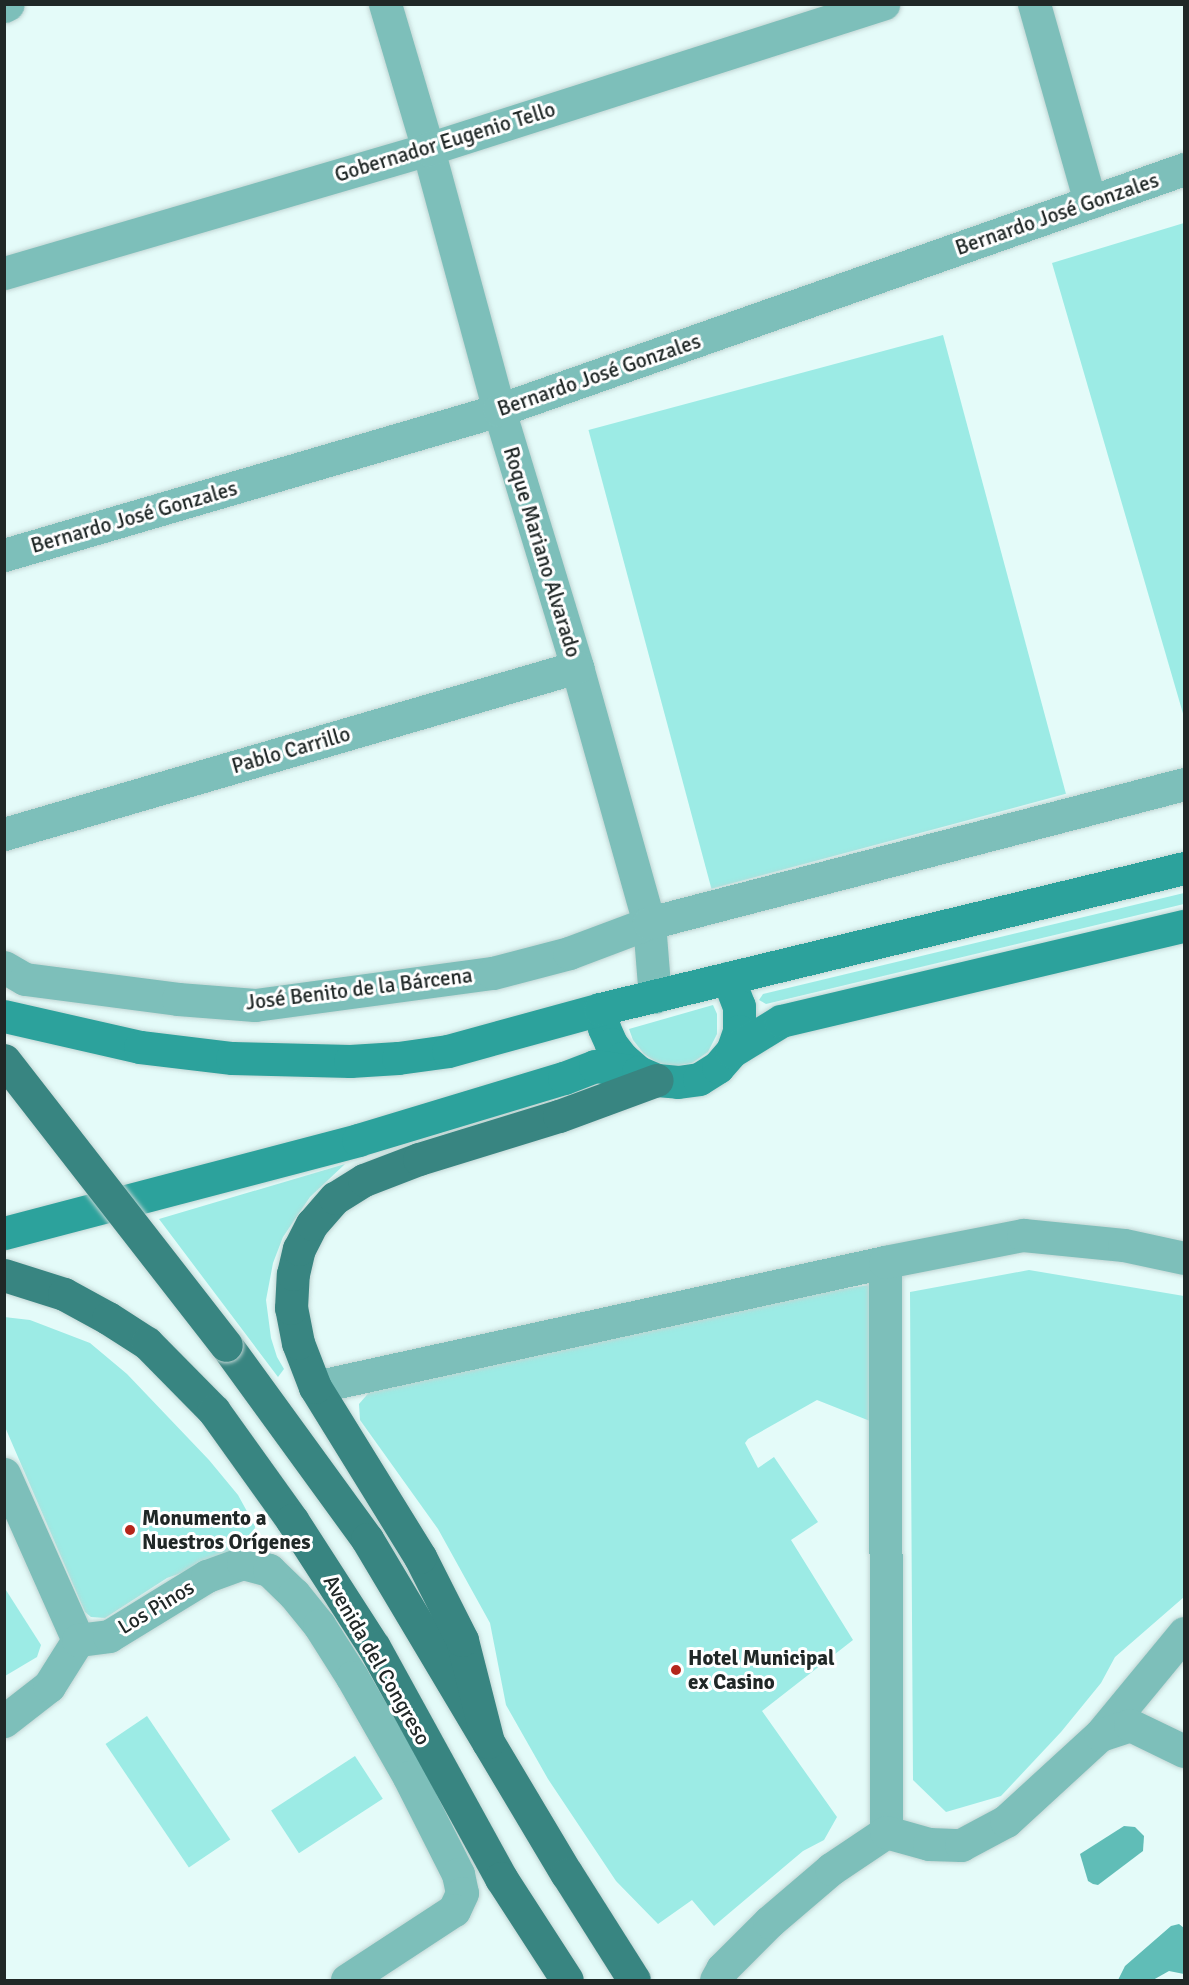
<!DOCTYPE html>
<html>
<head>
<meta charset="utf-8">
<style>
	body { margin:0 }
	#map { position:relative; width:1189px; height:1985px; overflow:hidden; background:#e4fbf9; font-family:Signika,sans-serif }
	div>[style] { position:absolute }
	.green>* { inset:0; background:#9cebe5; transform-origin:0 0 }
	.water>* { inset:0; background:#60bdb7 }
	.roads { filter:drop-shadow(0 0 2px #c1d5d3) drop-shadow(0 0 2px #c1d5d3) }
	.street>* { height:33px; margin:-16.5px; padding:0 16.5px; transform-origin:16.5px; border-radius:16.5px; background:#7dbfba }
	.secondary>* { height:33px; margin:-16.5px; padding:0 16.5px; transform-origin:16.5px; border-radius:16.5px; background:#2ca29c }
	.primary>* { height:33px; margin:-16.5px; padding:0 16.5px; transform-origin:16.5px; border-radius:16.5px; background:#388581 }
	.bridges { filter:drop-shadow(0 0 2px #c1d5d3) drop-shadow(0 0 2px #c1d5d3) }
	.primary-bridge>* { height:33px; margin:-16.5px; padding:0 16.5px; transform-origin:16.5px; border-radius:16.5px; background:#388581 }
	.dots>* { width:16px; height:16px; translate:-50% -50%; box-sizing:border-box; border:3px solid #fff; border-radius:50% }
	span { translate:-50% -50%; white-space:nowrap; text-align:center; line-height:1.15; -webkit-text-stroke:6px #fff; paint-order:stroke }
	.street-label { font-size:21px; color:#202827 }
	.poi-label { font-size:21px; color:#202827; font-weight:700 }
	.left { translate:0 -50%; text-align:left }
	.frame { position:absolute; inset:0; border:6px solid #202827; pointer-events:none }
</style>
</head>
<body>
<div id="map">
	<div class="green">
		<div style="clip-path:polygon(1184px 223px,1184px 717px,1052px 263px)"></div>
		<div style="left:943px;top:335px;width:475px;height:367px;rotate:75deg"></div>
		<div style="clip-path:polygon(1184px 893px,1184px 904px,766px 1004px,759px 1000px,763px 994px)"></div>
		<div style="clip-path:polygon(713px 1005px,717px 1014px,717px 1034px,708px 1052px,692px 1063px,675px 1066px,658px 1063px,644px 1054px,633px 1040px,629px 1029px)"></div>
		<div style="clip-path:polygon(345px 1164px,310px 1197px,283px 1237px,273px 1263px,266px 1300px,271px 1338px,277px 1357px,284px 1369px,278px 1377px,159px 1219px)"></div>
		<div style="clip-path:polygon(1029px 1270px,1184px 1296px,1184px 1597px,1115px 1657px,1101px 1683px,1061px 1732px,1001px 1796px,946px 1812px,913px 1780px,910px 1292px)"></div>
		<div style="clip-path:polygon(870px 1285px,870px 1421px,817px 1400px,748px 1439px,745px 1443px,758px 1468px,774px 1457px,818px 1522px,791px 1540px,853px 1640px,762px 1711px,837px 1817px,824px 1840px,803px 1851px,714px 1926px,692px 1900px,658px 1924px,616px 1881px,548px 1779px,506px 1705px,490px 1623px,438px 1529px,360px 1420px,359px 1404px,372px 1389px,822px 1292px)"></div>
		<div style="clip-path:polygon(4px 1317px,30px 1320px,90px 1343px,127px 1374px,209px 1460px,238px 1495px,255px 1526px,254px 1542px,249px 1549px,167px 1578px,105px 1618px,91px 1617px,85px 1612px,5px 1427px)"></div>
		<div style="clip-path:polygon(4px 1587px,41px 1645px,37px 1657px,5px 1676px)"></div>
		<div style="left:147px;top:1716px;width:149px;height:50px;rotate:56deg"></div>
		<div style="left:355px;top:1756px;width:51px;height:100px;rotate:57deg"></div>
	</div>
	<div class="water">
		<div style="clip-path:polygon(1124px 1826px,1135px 1827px,1144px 1836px,1143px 1851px,1098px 1885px,1093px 1884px,1088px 1881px,1080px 1854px)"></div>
		<div style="clip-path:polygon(1179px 1924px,1184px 1928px,1184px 1974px,1169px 1971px,1153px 1980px,1118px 1980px,1125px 1966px,1171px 1926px)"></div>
	</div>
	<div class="roads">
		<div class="street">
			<div style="left:385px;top:4px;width:151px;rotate:73.5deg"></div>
			<div style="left:428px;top:149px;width:270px;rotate:74.8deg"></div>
			<div style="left:499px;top:410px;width:269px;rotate:73.1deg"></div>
			<div style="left:577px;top:667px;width:266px;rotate:74.3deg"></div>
			<div style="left:649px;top:923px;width:74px;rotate:85.4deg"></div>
			<div style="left:1034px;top:4px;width:206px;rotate:74.2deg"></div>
			<div style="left:4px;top:6px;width:4px;rotate:-27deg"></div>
			<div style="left:4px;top:273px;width:442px;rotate:-16.3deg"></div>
			<div style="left:428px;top:149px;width:478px;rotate:-17.7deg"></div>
			<div style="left:4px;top:555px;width:516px;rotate:-16.33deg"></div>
			<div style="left:499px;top:410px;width:726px;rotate:-19.38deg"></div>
			<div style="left:4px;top:834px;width:597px;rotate:-16.25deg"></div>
			<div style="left:4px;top:967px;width:24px;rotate:30deg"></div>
			<div style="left:25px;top:979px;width:154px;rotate:7.4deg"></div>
			<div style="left:178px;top:999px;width:77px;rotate:4.5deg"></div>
			<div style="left:255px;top:1005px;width:240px;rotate:-7.7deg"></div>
			<div style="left:493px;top:973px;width:79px;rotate:-14.7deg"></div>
			<div style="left:569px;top:953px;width:85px;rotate:-20.6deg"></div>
			<div style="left:649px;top:923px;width:553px;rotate:-14.56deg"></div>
			<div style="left:315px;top:1387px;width:584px;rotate:-12.37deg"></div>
			<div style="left:4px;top:1474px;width:182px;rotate:66deg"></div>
			<div style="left:4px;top:1721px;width:57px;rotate:-37.9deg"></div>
			<div style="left:49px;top:1686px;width:54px;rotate:-57.8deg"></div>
			<div style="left:78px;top:1640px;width:31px;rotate:-7deg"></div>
			<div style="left:109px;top:1636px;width:115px;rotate:-31.5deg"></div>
			<div style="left:207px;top:1576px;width:38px;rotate:-20deg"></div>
			<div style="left:243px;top:1563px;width:27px;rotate:15deg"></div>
			<div style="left:269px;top:1570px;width:35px;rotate:44deg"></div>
			<div style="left:294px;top:1594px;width:40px;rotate:51deg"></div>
			<div style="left:319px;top:1625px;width:62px;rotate:57.6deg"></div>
			<div style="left:352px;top:1677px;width:115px;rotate:60.3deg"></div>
			<div style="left:409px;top:1777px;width:109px;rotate:63.2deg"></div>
			<div style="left:458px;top:1874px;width:19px;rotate:78deg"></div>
			<div style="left:462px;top:1893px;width:19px;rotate:115deg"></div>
			<div style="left:454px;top:1910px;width:128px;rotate:146.8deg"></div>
			<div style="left:1100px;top:1735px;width:132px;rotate:-50.5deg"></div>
			<div style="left:886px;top:1832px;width:570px;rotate:-90.1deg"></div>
			<div style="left:885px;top:1262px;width:141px;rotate:-11.1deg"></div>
			<div style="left:1023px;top:1235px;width:101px;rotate:5.7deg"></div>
			<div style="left:1124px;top:1245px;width:61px;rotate:12.2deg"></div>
			<div style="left:716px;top:1980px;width:13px;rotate:-61deg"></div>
			<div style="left:722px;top:1969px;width:66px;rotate:-45deg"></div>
			<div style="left:769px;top:1922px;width:82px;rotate:-40.5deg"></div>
			<div style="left:831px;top:1869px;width:66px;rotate:-33.9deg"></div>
			<div style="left:886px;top:1832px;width:45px;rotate:15.6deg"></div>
			<div style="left:929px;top:1844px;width:32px;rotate:2deg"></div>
			<div style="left:961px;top:1845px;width:51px;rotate:-28.1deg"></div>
			<div style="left:1006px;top:1821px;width:127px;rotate:-42.5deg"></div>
			<div style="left:1100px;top:1735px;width:32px;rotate:-18deg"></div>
			<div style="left:1130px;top:1725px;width:60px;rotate:25.7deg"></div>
		</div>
		<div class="secondary">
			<div style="left:728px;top:978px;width:30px;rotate:69deg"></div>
			<div style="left:739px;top:1006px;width:25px;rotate:90deg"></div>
			<div style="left:739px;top:1031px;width:21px;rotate:109deg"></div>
			<div style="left:600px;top:1009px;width:19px;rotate:78deg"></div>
			<div style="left:604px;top:1028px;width:17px;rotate:66deg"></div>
			<div style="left:611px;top:1044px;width:18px;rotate:52deg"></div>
			<div style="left:622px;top:1058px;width:21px;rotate:41deg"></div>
			<div style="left:4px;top:1016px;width:139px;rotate:12.8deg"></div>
			<div style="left:140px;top:1047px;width:93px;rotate:6.8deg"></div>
			<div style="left:232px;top:1058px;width:118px;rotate:1.5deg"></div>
			<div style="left:350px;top:1061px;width:48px;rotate:-3.6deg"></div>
			<div style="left:398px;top:1058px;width:50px;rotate:-8deg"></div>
			<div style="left:448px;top:1051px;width:158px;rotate:-15.4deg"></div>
			<div style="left:600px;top:1009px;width:601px;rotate:-13.57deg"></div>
			<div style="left:4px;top:1233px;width:366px;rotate:-14.7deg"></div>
			<div style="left:358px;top:1140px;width:215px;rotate:-16.8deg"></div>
			<div style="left:564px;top:1078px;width:33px;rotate:-21deg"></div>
			<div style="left:595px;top:1066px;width:43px;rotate:7.9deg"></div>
			<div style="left:638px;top:1072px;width:21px;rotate:23deg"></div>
			<div style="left:657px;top:1080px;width:21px;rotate:5deg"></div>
			<div style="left:678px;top:1082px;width:21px;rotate:-8deg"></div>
			<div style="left:699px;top:1079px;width:22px;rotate:-32deg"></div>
			<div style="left:718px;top:1067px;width:21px;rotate:-49deg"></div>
			<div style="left:732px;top:1051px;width:57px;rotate:-31.5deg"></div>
			<div style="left:781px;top:1021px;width:414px;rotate:-13.3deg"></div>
		</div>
		<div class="primary">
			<div style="left:4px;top:1275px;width:63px;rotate:17.6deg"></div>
			<div style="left:64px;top:1294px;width:50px;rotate:28.6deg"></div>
			<div style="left:108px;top:1318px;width:46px;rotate:32.7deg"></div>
			<div style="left:147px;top:1343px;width:95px;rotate:45.4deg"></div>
			<div style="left:214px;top:1411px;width:134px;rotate:54.4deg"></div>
			<div style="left:292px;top:1520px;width:151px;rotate:57.2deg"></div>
			<div style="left:374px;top:1647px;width:264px;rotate:61.2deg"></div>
			<div style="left:501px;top:1878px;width:121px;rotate:57.1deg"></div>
			<div style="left:226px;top:1345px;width:240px;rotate:54deg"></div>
			<div style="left:367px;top:1539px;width:390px;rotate:59.2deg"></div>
			<div style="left:567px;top:1874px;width:125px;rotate:57.7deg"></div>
			<div style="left:488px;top:1742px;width:105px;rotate:-104.3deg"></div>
			<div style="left:462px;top:1640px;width:93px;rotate:-116.8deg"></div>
			<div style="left:420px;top:1557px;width:200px;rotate:-121.7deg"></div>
			<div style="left:315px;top:1387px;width:47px;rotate:-111.1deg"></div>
			<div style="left:298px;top:1343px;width:36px;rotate:-101deg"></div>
			<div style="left:291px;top:1308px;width:34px;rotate:-87deg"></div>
			<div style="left:293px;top:1274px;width:26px;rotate:-77deg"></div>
			<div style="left:299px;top:1249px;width:28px;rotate:-63deg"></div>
			<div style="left:312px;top:1224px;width:35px;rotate:-49deg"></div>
			<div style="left:335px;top:1198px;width:34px;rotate:-32deg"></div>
			<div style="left:364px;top:1180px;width:59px;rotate:-20.9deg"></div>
			<div style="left:419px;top:1159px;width:146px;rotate:-17.1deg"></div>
			<div style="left:559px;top:1116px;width:104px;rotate:-20.2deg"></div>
		</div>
	</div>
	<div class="bridges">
		<div class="primary-bridge">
			<div style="left:4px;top:1060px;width:361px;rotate:52.1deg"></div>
		</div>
	</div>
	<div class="dots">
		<div style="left:130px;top:1530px;background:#b4261a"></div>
		<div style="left:676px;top:1670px;background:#b4261a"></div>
	</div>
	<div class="street-label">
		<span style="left:445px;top:142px;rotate:-17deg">Gobernador Eugenio Tello</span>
		<span style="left:1057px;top:214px;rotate:-19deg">Bernardo José Gonzales</span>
		<span style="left:599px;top:375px;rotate:-19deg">Bernardo José Gonzales</span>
		<span style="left:134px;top:517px;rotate:-16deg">Bernardo José Gonzales</span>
		<span style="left:542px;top:552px;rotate:73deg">Roque Mariano Alvarado</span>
		<span style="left:291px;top:750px;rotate:-16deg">Pablo Carrillo</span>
		<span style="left:359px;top:989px;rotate:-7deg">José Benito de la Bárcena</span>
		<span style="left:156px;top:1607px;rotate:-31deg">Los Pinos</span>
		<span style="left:377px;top:1660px;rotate:60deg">Avenida del Congreso</span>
	</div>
	<div class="poi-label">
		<span class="left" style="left:142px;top:1530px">Monumento a<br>Nuestros Orígenes</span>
		<span class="left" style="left:688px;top:1670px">Hotel Municipal<br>ex Casino</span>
	</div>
	<div class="frame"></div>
</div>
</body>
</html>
